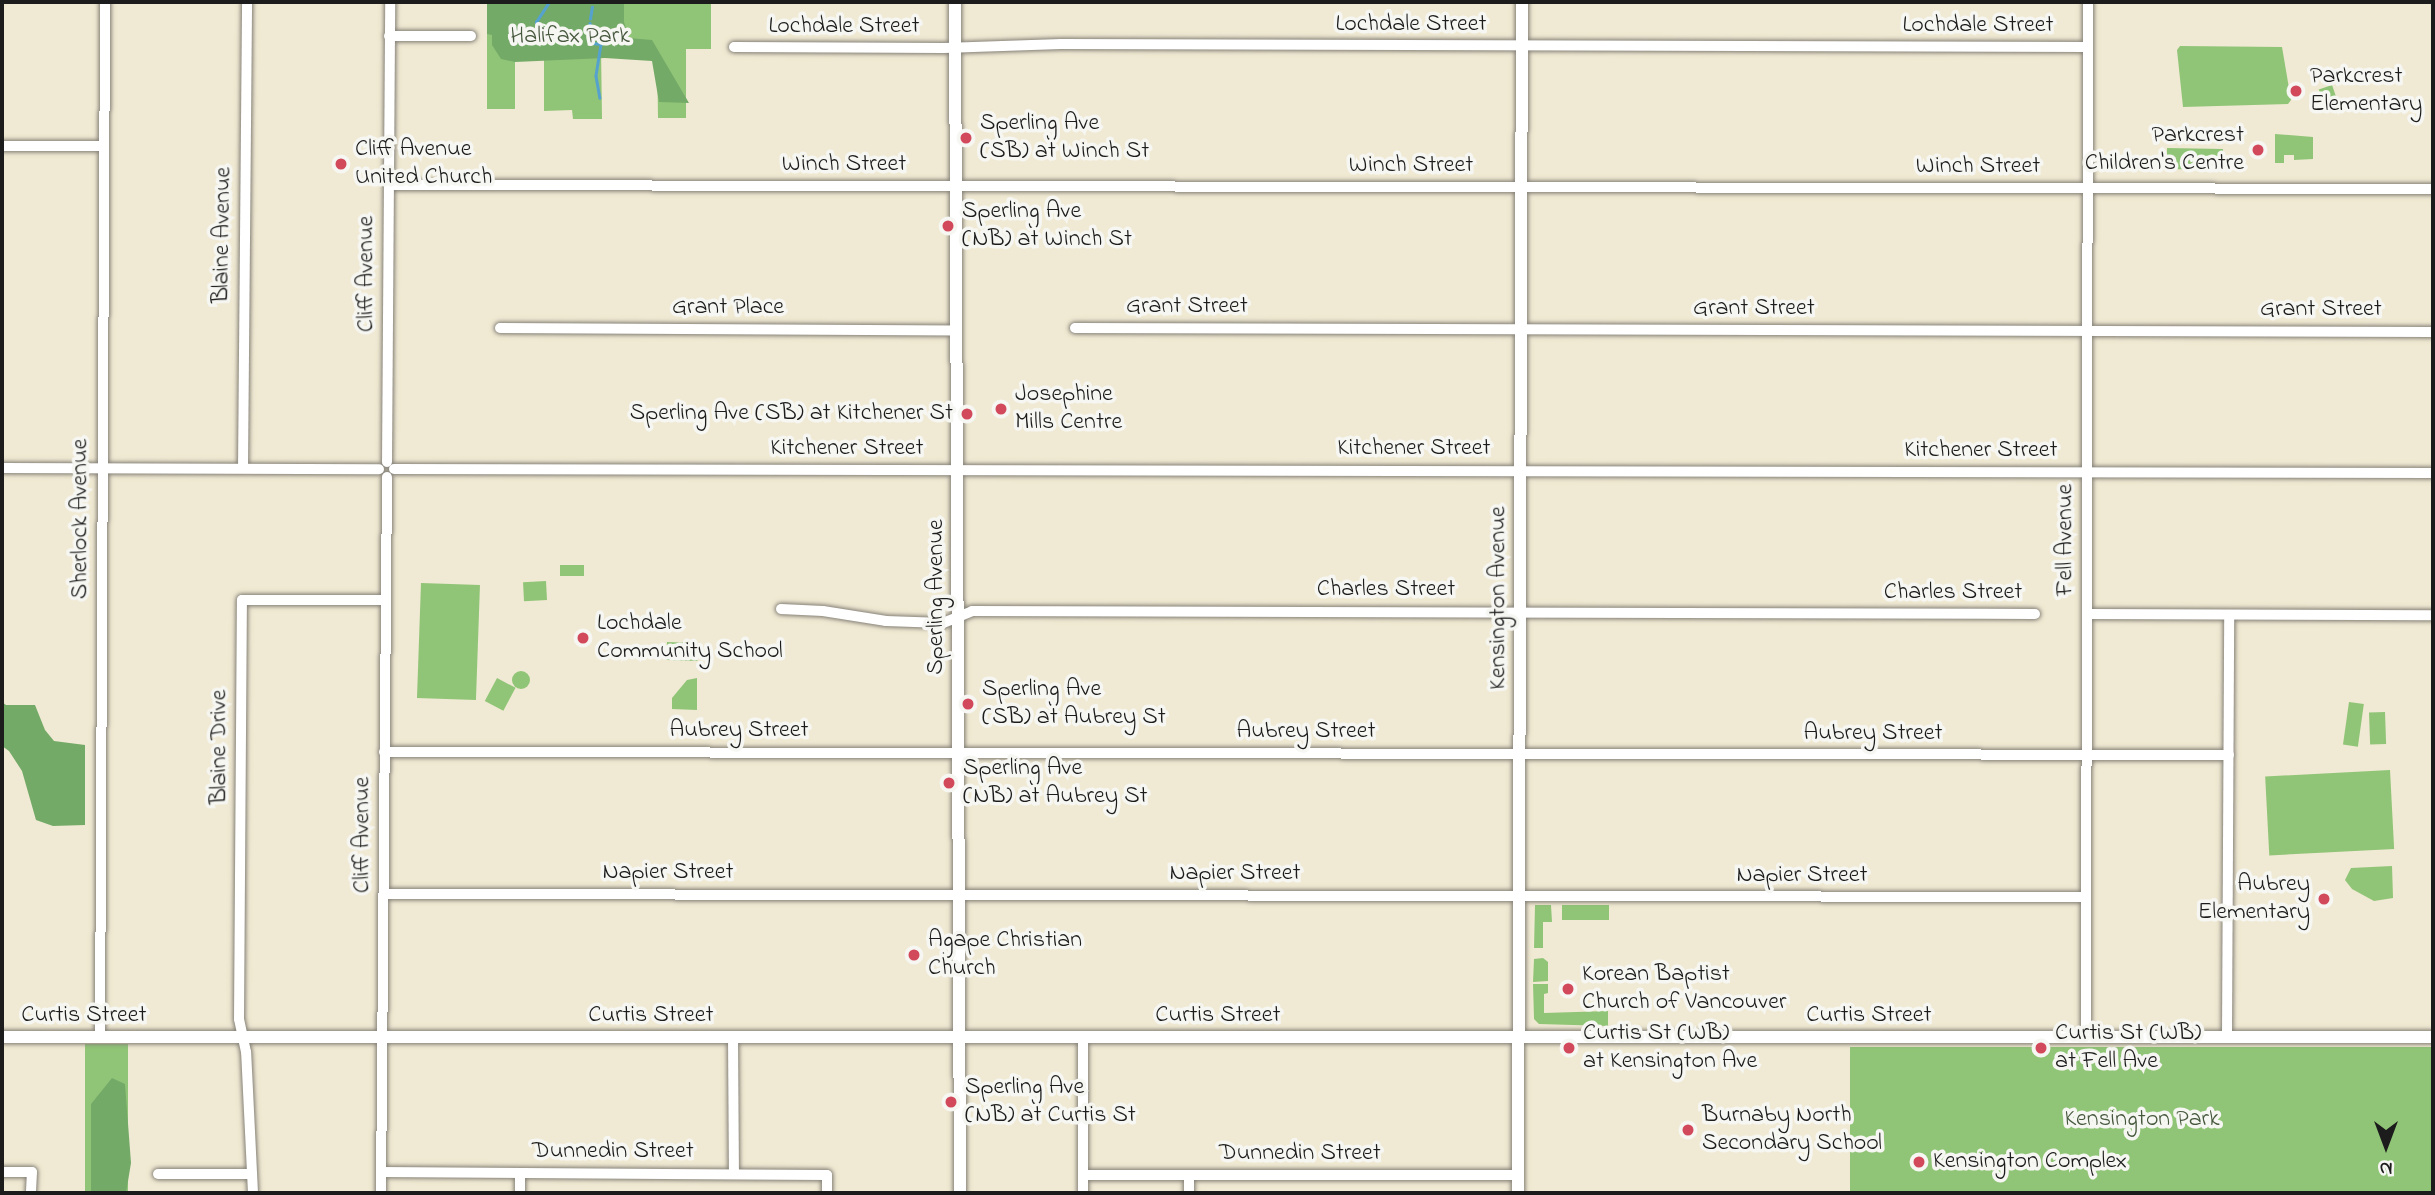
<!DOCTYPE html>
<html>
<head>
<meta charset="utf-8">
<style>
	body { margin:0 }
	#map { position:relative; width:2435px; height:1195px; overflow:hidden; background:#f0e9d3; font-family:"Indie Flower",sans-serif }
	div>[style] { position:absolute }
	.green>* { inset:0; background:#90c577; transform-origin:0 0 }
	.round { border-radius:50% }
	.forest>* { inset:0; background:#74aa68 }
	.stream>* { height:2.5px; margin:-1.25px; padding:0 1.25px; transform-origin:1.25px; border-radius:1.25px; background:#56a2ce }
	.roads { filter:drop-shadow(0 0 2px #868278) drop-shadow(0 0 2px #868278) }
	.minor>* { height:10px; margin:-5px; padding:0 5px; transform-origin:5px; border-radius:5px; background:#fff }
	.tertiary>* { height:12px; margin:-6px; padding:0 6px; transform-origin:6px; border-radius:6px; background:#fff }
	.dots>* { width:19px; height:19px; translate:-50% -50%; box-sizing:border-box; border:4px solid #f6f6f2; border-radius:50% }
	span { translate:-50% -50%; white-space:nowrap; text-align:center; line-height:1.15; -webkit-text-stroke:7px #f6f6f2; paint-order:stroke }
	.street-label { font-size:24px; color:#1c1c1c }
	.park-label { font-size:24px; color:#45573c }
	.poi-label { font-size:24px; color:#1c1c1c }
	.left { translate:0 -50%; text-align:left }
	.right { translate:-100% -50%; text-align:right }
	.frame { position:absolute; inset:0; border:4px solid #1c1c1c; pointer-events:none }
	.north { position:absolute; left:2351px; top:1111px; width:70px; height:70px; -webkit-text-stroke:5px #f6f6f2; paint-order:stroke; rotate:180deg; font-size:19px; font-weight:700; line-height:28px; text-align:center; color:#1c1c1c }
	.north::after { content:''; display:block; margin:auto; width:24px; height:32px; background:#1c1c1c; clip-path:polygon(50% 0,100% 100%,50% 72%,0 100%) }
</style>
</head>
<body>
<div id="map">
	<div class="green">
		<div style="clip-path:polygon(487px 2px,711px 2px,711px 49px,686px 49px,686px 118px,658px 118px,657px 49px,601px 48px,602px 119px,573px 119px,572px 110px,544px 111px,544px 60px,515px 48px,515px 109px,487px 109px)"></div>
		<div style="clip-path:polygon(2180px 46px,2282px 47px,2291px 100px,2288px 104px,2183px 107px,2177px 50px)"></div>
		<div style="left:2332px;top:85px;width:18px;height:14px;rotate:71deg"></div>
		<div style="clip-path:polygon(2275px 134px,2313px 137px,2313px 159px,2294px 160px,2294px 155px,2284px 155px,2284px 163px,2275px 163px)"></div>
		<div style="left:2167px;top:148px;width:56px;height:21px;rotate:1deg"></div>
		<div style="left:560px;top:565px;width:24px;height:11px"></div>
		<div style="left:546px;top:581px;width:19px;height:23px;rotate:87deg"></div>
		<div style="left:421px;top:583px;width:59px;height:115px;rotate:2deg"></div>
		<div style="left:667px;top:642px;width:31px;height:18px;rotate:2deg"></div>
		<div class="round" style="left:512px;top:671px;width:18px;height:18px"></div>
		<div style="left:497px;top:678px;width:21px;height:26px;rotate:28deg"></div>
		<div style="clip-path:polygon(697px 678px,697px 710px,672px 709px,672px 698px,687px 680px)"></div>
		<div style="left:2349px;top:702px;width:15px;height:43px;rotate:8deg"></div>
		<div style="left:2385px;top:712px;width:32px;height:16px;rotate:88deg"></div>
		<div style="left:2390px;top:770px;width:79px;height:125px;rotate:87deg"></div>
		<div style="clip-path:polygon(2392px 866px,2393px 898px,2374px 901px,2352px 889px,2345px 880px,2351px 868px)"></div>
		<div style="clip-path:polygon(1535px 905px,1551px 905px,1552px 922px,1543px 922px,1543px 948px,1534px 948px)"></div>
		<div style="left:1562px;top:905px;width:47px;height:15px"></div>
		<div style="clip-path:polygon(1543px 958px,1548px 962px,1548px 981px,1533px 982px,1534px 959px)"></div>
		<div style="clip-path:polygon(1533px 984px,1548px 984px,1548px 993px,1544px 994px,1544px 1013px,1608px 1011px,1608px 1026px,1539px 1024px,1534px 1019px)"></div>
		<div style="left:128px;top:1044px;width:149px;height:43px;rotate:90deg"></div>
		<div style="left:1850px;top:1047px;width:583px;height:146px"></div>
	</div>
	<div class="forest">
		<div style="clip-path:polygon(487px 2px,624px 2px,624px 22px,629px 38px,652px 40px,689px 103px,659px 102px,652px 61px,605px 58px,515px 62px,501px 59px,492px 45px,492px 35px,487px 34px)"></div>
		<div style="clip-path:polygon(2px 702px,6px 705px,35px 705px,45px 730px,54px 741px,85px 745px,85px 825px,53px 826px,36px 820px,22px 771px,9px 751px,2px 746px)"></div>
		<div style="clip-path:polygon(112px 1078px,125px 1084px,131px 1163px,126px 1193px,91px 1193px,91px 1104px)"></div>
	</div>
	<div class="stream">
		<div style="left:590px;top:19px;width:12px;rotate:-81deg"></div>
		<div style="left:590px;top:23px;width:6px;rotate:81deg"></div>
		<div style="left:537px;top:29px;width:7px;rotate:-98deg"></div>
		<div style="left:536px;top:22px;width:24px;rotate:-57deg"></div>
		<div style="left:539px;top:32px;width:8px;rotate:14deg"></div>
		<div style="left:591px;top:35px;width:8px;rotate:76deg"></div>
		<div style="left:593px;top:43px;width:8px;rotate:7deg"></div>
		<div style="left:601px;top:44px;width:32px;rotate:99deg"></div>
		<div style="left:596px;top:76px;width:22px;rotate:80deg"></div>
	</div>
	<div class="roads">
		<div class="minor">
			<div style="left:389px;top:36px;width:82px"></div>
			<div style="left:734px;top:47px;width:210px;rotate:0.3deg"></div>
			<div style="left:944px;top:48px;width:117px;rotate:-2deg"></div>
			<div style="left:1061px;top:44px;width:1027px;rotate:0.17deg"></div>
			<div style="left:2px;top:146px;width:102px"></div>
			<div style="left:389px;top:185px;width:2044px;rotate:0.11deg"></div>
			<div style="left:500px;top:328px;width:457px;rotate:0.3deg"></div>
			<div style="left:1075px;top:328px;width:1358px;rotate:0.17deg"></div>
			<div style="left:387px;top:462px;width:460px;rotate:-89.6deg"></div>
			<div style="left:2px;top:468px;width:377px;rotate:0.2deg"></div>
			<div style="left:243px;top:468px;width:466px;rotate:-89.5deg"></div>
			<div style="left:394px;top:469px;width:2039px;rotate:0.11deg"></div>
			<div style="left:781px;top:609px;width:42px;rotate:2.7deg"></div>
			<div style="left:823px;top:611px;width:64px;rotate:9deg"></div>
			<div style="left:886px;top:621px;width:57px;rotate:2deg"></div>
			<div style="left:943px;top:623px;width:31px;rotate:-22deg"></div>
			<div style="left:972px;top:611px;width:1063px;rotate:0.16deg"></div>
			<div style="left:2087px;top:614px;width:346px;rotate:0.2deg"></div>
			<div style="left:384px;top:752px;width:1845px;rotate:0.09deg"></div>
			<div style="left:384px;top:894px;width:1702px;rotate:0.1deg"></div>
			<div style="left:2086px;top:1036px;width:1034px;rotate:-89.89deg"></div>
			<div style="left:2227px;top:1036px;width:421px;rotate:-89.7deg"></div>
			<div style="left:100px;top:1037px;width:1035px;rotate:-89.72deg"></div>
			<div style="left:733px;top:1037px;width:136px;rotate:89.6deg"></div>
			<div style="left:2px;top:1172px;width:30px"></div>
			<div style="left:32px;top:1172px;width:21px;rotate:93deg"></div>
			<div style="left:381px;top:1172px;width:446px;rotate:0.4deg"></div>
			<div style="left:827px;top:1175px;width:18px;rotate:90deg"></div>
			<div style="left:158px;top:1174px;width:94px"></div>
			<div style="left:1083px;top:1175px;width:435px"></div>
			<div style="left:253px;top:1193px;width:141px;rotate:-92.8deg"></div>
			<div style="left:246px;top:1052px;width:34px;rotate:-102deg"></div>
			<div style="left:239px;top:1019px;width:419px;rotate:-89.6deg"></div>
			<div style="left:242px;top:600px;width:143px"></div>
			<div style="left:381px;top:1193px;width:716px;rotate:-89.52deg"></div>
			<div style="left:520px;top:1193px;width:20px;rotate:-90deg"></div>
			<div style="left:1083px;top:1193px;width:156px;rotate:-90deg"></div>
			<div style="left:1189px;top:1193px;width:18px;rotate:-90deg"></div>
		</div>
		<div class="tertiary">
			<div style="left:955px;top:2px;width:1191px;rotate:89.76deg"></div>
			<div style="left:2px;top:1037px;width:2431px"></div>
			<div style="left:1518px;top:1193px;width:1191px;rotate:-89.81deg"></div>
		</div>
	</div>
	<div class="dots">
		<div style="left:2296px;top:91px;background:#d1495b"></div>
		<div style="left:966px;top:138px;background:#d1495b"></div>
		<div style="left:2258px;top:150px;background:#d1495b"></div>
		<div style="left:341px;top:164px;background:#d1495b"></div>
		<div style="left:948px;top:226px;background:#d1495b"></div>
		<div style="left:1001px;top:409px;background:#d1495b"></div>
		<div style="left:967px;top:414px;background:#d1495b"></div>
		<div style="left:583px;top:638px;background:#d1495b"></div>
		<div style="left:968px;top:704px;background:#d1495b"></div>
		<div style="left:949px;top:783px;background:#d1495b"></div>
		<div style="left:2324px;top:899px;background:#d1495b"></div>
		<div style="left:914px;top:955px;background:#d1495b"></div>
		<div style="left:1568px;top:989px;background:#d1495b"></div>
		<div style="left:1569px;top:1048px;background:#d1495b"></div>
		<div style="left:2041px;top:1048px;background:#d1495b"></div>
		<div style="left:951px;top:1102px;background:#d1495b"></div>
		<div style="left:1688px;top:1130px;background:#d1495b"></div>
		<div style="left:1919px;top:1162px;background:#d1495b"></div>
	</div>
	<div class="street-label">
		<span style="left:1411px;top:25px">Lochdale Street</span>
		<span style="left:1978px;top:26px">Lochdale Street</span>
		<span style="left:844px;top:27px">Lochdale Street</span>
		<span style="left:844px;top:165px">Winch Street</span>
		<span style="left:1411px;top:166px">Winch Street</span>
		<span style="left:1978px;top:167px">Winch Street</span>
		<span style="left:223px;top:235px;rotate:-89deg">Blaine Avenue</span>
		<span style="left:367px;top:274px;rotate:-90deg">Cliff Avenue</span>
		<span style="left:1187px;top:307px">Grant Street</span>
		<span style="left:728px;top:308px">Grant Place</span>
		<span style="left:1754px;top:309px">Grant Street</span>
		<span style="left:2321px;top:310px">Grant Street</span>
		<span style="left:847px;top:449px">Kitchener Street</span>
		<span style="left:1414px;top:449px">Kitchener Street</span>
		<span style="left:1981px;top:451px">Kitchener Street</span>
		<span style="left:81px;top:519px;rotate:-90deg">Sherlock Avenue</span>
		<span style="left:2066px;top:540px;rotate:-90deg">Fell Avenue</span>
		<span style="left:1386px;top:590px">Charles Street</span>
		<span style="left:1953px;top:593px">Charles Street</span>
		<span style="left:937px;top:597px;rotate:-90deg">Sperling Avenue</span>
		<span style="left:1499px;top:598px;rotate:-90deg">Kensington Avenue</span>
		<span style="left:739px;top:731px">Aubrey Street</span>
		<span style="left:1306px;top:732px">Aubrey Street</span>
		<span style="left:1873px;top:734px">Aubrey Street</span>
		<span style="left:220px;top:747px;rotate:-90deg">Blaine Drive</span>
		<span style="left:363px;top:835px;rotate:-90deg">Cliff Avenue</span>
		<span style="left:668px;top:873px">Napier Street</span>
		<span style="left:1235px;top:874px">Napier Street</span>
		<span style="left:1802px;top:876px">Napier Street</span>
		<span style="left:84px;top:1016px">Curtis Street</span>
		<span style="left:651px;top:1016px">Curtis Street</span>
		<span style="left:1218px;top:1016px">Curtis Street</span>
		<span style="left:1869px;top:1016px">Curtis Street</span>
		<span style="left:613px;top:1152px">Dunnedin Street</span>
		<span style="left:1300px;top:1154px">Dunnedin Street</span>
	</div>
	<div class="park-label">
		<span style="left:570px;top:37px">Halifax Park</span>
		<span style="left:2142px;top:1120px">Kensington Park</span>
	</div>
	<div class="poi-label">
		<span class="left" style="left:2310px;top:91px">Parkcrest<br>Elementary</span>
		<span class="left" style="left:980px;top:138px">Sperling Ave<br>(SB) at Winch St</span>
		<span class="right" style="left:2244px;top:150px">Parkcrest<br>Children's Centre</span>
		<span class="left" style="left:355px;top:164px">Cliff Avenue<br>United Church</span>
		<span class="left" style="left:962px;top:226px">Sperling Ave<br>(NB) at Winch St</span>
		<span class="left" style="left:1015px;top:409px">Josephine<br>Mills Centre</span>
		<span class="right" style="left:953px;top:414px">Sperling Ave (SB) at Kitchener St</span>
		<span class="left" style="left:597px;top:638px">Lochdale<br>Community School</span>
		<span class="left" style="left:982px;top:704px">Sperling Ave<br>(SB) at Aubrey St</span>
		<span class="left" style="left:963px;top:783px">Sperling Ave<br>(NB) at Aubrey St</span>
		<span class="right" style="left:2310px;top:899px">Aubrey<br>Elementary</span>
		<span class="left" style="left:928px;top:955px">Agape Christian<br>Church</span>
		<span class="left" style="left:1582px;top:989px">Korean Baptist<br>Church of Vancouver</span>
		<span class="left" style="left:1583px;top:1048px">Curtis St (WB)<br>at Kensington Ave</span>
		<span class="left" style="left:2055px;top:1048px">Curtis St (WB)<br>at Fell Ave</span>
		<span class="left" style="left:965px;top:1102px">Sperling Ave<br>(NB) at Curtis St</span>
		<span class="left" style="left:1702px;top:1130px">Burnaby North<br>Secondary School</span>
		<span class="left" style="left:1933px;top:1162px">Kensington Complex</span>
	</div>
	<div class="frame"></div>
	<div class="north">N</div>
</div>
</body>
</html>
